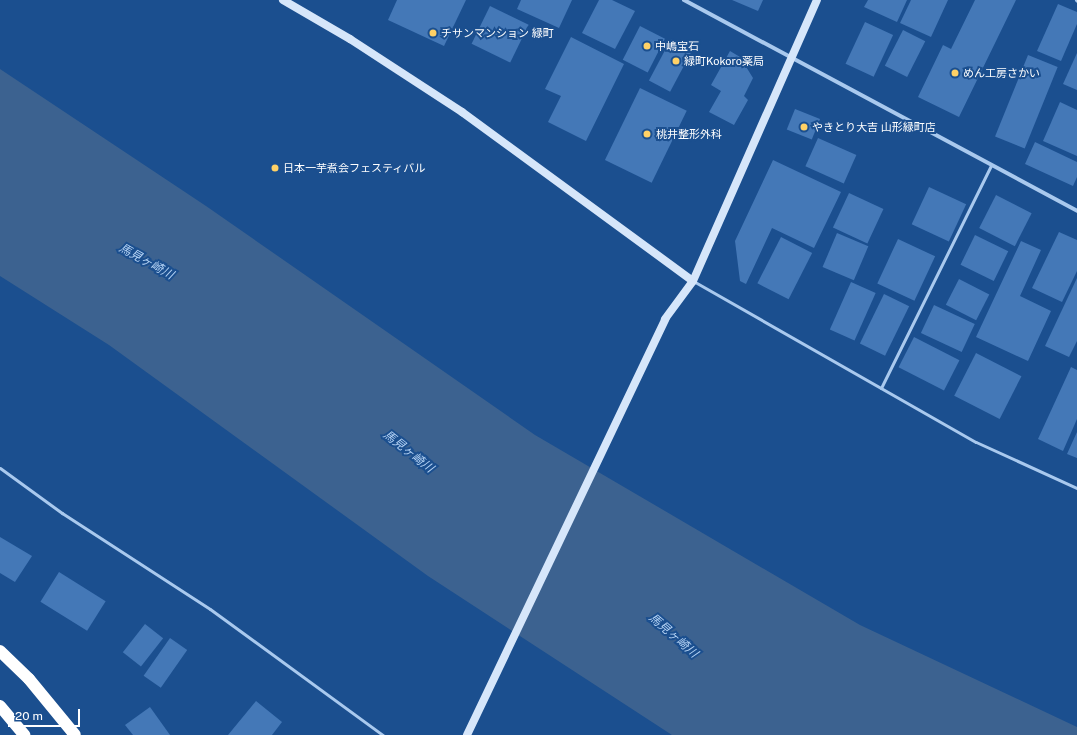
<!DOCTYPE html>
<html>
<head>
<meta charset="utf-8">
<style>
	body { margin:0 }
	#map { position:relative; width:1077px; height:735px; overflow:hidden; background:#1b4f8f; font-family:"Public Sans","Noto Sans JP",sans-serif }
	div>[style] { position:absolute }
	.water>* { inset:0; background:#3c6290 }
	.building>* { inset:0; background:#4478b7; transform-origin:0 0 }
	.lane>* { height:3px; margin:-1.5px; padding:0 1.5px; transform-origin:1.5px; border-radius:1.5px; background:#a9c9ee }
	.street>* { height:4px; margin:-2px; padding:0 2px; transform-origin:2px; border-radius:2px; background:#a9c9ee }
	.secondary>* { height:8px; margin:-4px; padding:0 4px; transform-origin:4px; border-radius:4px; background:#d6e6fa }
	.highway>* { height:12px; margin:-6px; padding:0 6px; transform-origin:6px; border-radius:6px; background:#fff }
	.dots>* { width:11px; height:11px; translate:-50% -50%; box-sizing:border-box; border:2px solid #1b4f8f; border-radius:50% }
	span { translate:-50% -50%; white-space:nowrap; text-align:center; line-height:1.15; -webkit-text-stroke:4px #1b4f8f; paint-order:stroke }
	.poi-label { font-size:11px; color:#fff }
	.left { translate:0 -50%; text-align:left }
	.water-label { font-size:12px; color:#b5d3f5; font-style:italic }
	.scale { position:absolute; left:8px; top:709px; width:72px; height:18px; box-sizing:border-box; border:2px solid #fff; border-top:0; padding-left:5px; font-size:12px; line-height:14px; white-space:nowrap; color:#fff; -webkit-text-stroke:3px #1b4f8f; paint-order:stroke }
</style>
</head>
<body>
<div id="map">
	<div class="water">
		<div style="clip-path:polygon(0 69px,206px 206px,535px 435px,860px 625px,1077px 727px,1077px 735px,672px 735px,428px 576px,109px 345px,0 276px)"></div>
	</div>
	<div class="building">
		<div style="clip-path:polygon(397px 0,466px 0,444px 46px,388px 20px)"></div>
		<div style="clip-path:polygon(521px 0,572px 0,559px 28px,517px 9px)"></div>
		<div style="clip-path:polygon(599px 0,612px 0,635px 11px,615px 49px,582px 33px)"></div>
		<div style="clip-path:polygon(732px 0,763px 0,758px 11px)"></div>
		<div style="clip-path:polygon(868px 0,907px 0,897px 22px,864px 7px)"></div>
		<div style="clip-path:polygon(911px 0,948px 0,931px 37px,900px 23px)"></div>
		<div style="clip-path:polygon(975px 0,1016px 0,959px 117px,918px 97px,943px 45px,951px 49px)"></div>
		<div style="clip-path:polygon(1058px 4px,1077px 12px,1077px 24px,1061px 61px,1037px 51px)"></div>
		<div style="left:490px;top:6px;width:43px;height:42px;rotate:26deg"></div>
		<div style="left:865px;top:22px;width:31px;height:46px;rotate:25deg"></div>
		<div style="left:640px;top:26px;width:28px;height:38px;rotate:27deg"></div>
		<div style="left:903px;top:30px;width:25px;height:40px;rotate:27deg"></div>
		<div style="clip-path:polygon(571px 37px,624px 64px,586px 141px,548px 122px,561px 96px,545px 89px)"></div>
		<div style="left:671px;top:39px;width:24px;height:47px;rotate:28deg"></div>
		<div style="clip-path:polygon(730px 51px,740px 57px,753px 78px,744px 96px,748px 100px,734px 125px,709px 112px,721px 91px,711px 85px)"></div>
		<div style="clip-path:polygon(1077px 53px,1077px 90px,1063px 84px)"></div>
		<div style="left:1028px;top:55px;width:32px;height:88px;rotate:22deg"></div>
		<div style="left:640px;top:88px;width:52px;height:80px;rotate:26deg"></div>
		<div style="clip-path:polygon(1060px 102px,1077px 110px,1077px 156px,1043px 141px)"></div>
		<div style="left:795px;top:109px;width:27px;height:22px;rotate:22deg"></div>
		<div style="left:818px;top:138px;width:42px;height:31px;rotate:24deg"></div>
		<div style="clip-path:polygon(1035px 142px,1077px 162px,1077px 177px,1073px 186px,1025px 164px)"></div>
		<div style="clip-path:polygon(773px 160px,841px 192px,814px 248px,772px 228px,746px 284px,740px 281px,735px 241px)"></div>
		<div style="left:929px;top:187px;width:41px;height:41px;rotate:25deg"></div>
		<div style="left:849px;top:193px;width:38px;height:38px;rotate:25deg"></div>
		<div style="left:996px;top:195px;width:40px;height:37px;rotate:27deg"></div>
		<div style="clip-path:polygon(1059px 232px,1077px 240px,1077px 271px,1062px 302px,1032px 288px)"></div>
		<div style="left:837px;top:233px;width:34px;height:37px;rotate:23deg"></div>
		<div style="left:975px;top:235px;width:37px;height:33px;rotate:26deg"></div>
		<div style="left:781px;top:237px;width:35px;height:52px;rotate:27deg"></div>
		<div style="left:898px;top:239px;width:41px;height:49px;rotate:25deg"></div>
		<div style="clip-path:polygon(1021px 241px,1041px 250px,1020px 296px,1051px 311px,1028px 361px,976px 337px)"></div>
		<div style="clip-path:polygon(1077px 278px,1077px 341px,1069px 357px,1045px 346px)"></div>
		<div style="left:959px;top:279px;width:34px;height:29px;rotate:27deg"></div>
		<div style="left:851px;top:282px;width:27px;height:52px;rotate:24deg"></div>
		<div style="left:884px;top:294px;width:28px;height:55px;rotate:26deg"></div>
		<div style="left:934px;top:305px;width:45px;height:31px;rotate:25deg"></div>
		<div style="left:914px;top:337px;width:51px;height:34px;rotate:27deg"></div>
		<div style="left:976px;top:353px;width:51px;height:48px;rotate:27deg"></div>
		<div style="clip-path:polygon(1071px 367px,1077px 370px,1077px 419px,1063px 451px,1038px 439px)"></div>
		<div style="clip-path:polygon(1077px 432px,1077px 458px,1067px 454px)"></div>
		<div style="clip-path:polygon(0 537px,32px 556px,15px 582px,0 573px)"></div>
		<div style="left:59px;top:572px;width:55px;height:35px;rotate:32deg"></div>
		<div style="left:145px;top:624px;width:23px;height:36px;rotate:38deg"></div>
		<div style="left:170px;top:638px;width:21px;height:46px;rotate:35deg"></div>
		<div style="clip-path:polygon(256px 701px,282px 722px,272px 735px,228px 735px)"></div>
		<div style="clip-path:polygon(150px 707px,170px 735px,133px 735px,125px 725px)"></div>
	</div>
	<div class="lane">
		<div style="left:1076px;top:0;width:1px;rotate:45deg"></div>
		<div style="left:695px;top:282px;width:323px;rotate:29.7deg"></div>
		<div style="left:976px;top:442px;width:111px;rotate:24.5deg"></div>
		<div style="left:881px;top:388px;width:249px;rotate:-63.7deg"></div>
		<div style="left:0;top:468px;width:77px;rotate:36deg"></div>
		<div style="left:62px;top:513px;width:176px;rotate:33deg"></div>
		<div style="left:210px;top:609px;width:214px;rotate:36.1deg"></div>
	</div>
	<div class="street">
		<div style="left:684px;top:0;width:446px;rotate:28.2deg"></div>
	</div>
	<div class="secondary">
		<div style="left:283px;top:0;width:78px;rotate:30.2deg"></div>
		<div style="left:350px;top:39px;width:134px;rotate:33.1deg"></div>
		<div style="left:462px;top:112px;width:286px;rotate:36.2deg"></div>
		<div style="left:467px;top:735px;width:461px;rotate:-64.5deg"></div>
		<div style="left:665px;top:319px;width:47px;rotate:-53.6deg"></div>
		<div style="left:693px;top:281px;width:307px;rotate:-66.2deg"></div>
	</div>
	<div class="highway">
		<div style="left:0;top:651px;width:40px;rotate:44deg"></div>
		<div style="left:29px;top:679px;width:72px;rotate:50.6deg"></div>
		<div style="left:0;top:706px;width:38px;rotate:50deg"></div>
	</div>
	<div class="dots">
		<div style="left:433px;top:33px;background:#ffd166"></div>
		<div style="left:647px;top:46px;background:#ffd166"></div>
		<div style="left:676px;top:61px;background:#ffd166"></div>
		<div style="left:955px;top:73px;background:#ffd166"></div>
		<div style="left:804px;top:127px;background:#ffd166"></div>
		<div style="left:647px;top:134px;background:#ffd166"></div>
		<div style="left:275px;top:168px;background:#ffd166"></div>
	</div>
	<div class="poi-label">
		<span class="left" style="left:441px;top:33px">チサンマンション 緑町</span>
		<span class="left" style="left:655px;top:46px">中嶋宝石</span>
		<span class="left" style="left:684px;top:61px">緑町Kokoro薬局</span>
		<span class="left" style="left:963px;top:73px">めん工房さかい</span>
		<span class="left" style="left:812px;top:127px">やきとり大吉 山形緑町店</span>
		<span class="left" style="left:656px;top:134px">桃井整形外科</span>
		<span class="left" style="left:283px;top:168px">日本一芋煮会フェスティバル</span>
	</div>
	<div class="water-label">
		<span style="left:146px;top:262px;rotate:29deg">馬見ヶ崎川</span>
		<span style="left:408px;top:452px;rotate:38deg">馬見ヶ崎川</span>
		<span style="left:673px;top:636px;rotate:41deg">馬見ヶ崎川</span>
	</div>
	<div class="scale">20 m</div>
</div>
</body>
</html>
